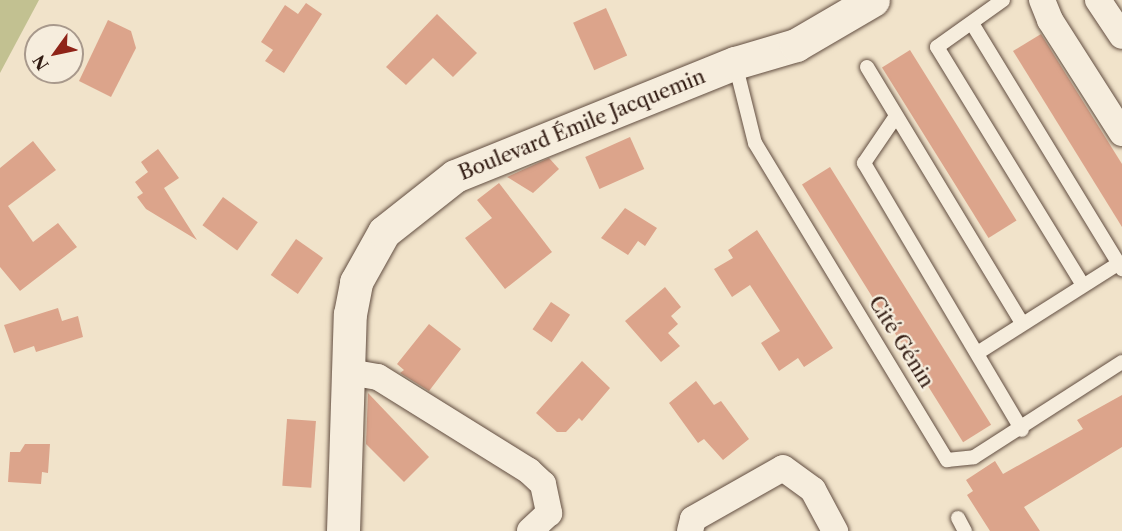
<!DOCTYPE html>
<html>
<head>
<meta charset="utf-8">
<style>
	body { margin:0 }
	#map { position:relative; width:1122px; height:531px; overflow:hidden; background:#f1e3ca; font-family:"Libre Caslon Text",serif }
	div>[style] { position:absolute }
	.green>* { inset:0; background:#c2c191 }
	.building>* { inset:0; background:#dca48b; transform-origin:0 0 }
	.roads { filter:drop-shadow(0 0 2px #624e41) drop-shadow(0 0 2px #624e41) }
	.service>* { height:14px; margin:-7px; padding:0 7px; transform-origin:7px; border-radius:7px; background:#f6eddd }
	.minor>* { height:26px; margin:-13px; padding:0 13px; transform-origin:13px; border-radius:13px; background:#f6eddd }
	.secondary>* { height:33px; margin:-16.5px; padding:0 16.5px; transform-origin:16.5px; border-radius:16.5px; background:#f6eddd }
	span { translate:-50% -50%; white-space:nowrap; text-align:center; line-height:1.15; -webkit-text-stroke:4.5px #f6eddd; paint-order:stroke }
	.street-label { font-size:20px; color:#321c13 }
	.north { position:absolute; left:24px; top:24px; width:60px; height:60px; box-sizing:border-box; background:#f6eddd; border:2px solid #a8998c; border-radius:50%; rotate:237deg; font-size:16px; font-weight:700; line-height:24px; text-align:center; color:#321c13 }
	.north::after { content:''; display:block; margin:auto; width:21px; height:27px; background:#8f2418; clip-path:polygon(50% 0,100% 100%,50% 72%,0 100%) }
</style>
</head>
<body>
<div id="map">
	<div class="green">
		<div style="clip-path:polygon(0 0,39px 0,0 73px)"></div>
	</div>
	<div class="building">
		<div style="clip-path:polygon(306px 3px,322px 14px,284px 73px,265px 61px,273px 50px,261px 42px,285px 5px,298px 14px)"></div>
		<div style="left:606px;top:8px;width:52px;height:36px;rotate:66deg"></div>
		<div style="clip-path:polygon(437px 14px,477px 53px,453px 77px,433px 58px,406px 85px,386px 67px)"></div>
		<div style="clip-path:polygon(108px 20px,131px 31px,136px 48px,111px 97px,79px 81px)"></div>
		<div style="clip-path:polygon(1041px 34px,1122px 164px,1122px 227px,1013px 51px)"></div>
		<div style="left:910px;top:50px;width:201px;height:33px;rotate:58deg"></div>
		<div style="left:630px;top:137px;width:35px;height:49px;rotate:66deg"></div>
		<div style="clip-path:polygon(33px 141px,56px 170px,8px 206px,33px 242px,58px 223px,77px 247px,20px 291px,0 267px,0 168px)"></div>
		<div style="clip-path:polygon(158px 149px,179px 178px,164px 188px,197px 240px,146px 209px,137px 197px,143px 193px,135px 182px,148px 172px,141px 162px)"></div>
		<div style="clip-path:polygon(549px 158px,559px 169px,533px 193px,507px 177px)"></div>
		<div style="left:830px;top:167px;width:304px;height:33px;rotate:58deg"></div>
		<div style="clip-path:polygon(499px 183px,552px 252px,505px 289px,465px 238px,492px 218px,477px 200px)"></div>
		<div style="left:223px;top:197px;width:43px;height:35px;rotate:36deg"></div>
		<div style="clip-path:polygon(625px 208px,657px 228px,645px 246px,638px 241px,628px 255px,601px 238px)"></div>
		<div style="clip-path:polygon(757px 230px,833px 348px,804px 367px,798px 358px,779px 371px,761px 343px,780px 331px,750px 285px,732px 297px,714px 269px,733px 258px,728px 250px)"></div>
		<div style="left:296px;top:239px;width:33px;height:44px;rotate:35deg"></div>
		<div style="clip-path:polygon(665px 287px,681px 307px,671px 316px,678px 324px,668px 333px,680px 346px,661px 362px,625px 321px)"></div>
		<div style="left:551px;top:302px;width:23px;height:33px;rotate:34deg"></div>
		<div style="clip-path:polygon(58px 308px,62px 321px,78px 316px,83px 337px,36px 352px,34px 346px,14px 353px,4px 325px)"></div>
		<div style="clip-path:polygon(429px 324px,461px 349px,429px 391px,400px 373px,404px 370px,397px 364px)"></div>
		<div style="clip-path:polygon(582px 361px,610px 388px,582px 421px,579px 418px,566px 432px,557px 432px,536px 413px)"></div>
		<div style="clip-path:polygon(696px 381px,714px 405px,721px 401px,749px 439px,723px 460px,704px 439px,698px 443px,669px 403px)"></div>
		<div style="clip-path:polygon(368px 393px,429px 457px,404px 482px,366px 444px)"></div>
		<div style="clip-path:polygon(1122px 395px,1122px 447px,1024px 507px,1040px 531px,990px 531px,967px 495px,973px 491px,966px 480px,995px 461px,1003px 474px,1083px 429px,1077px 420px)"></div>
		<div style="left:287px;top:419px;width:29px;height:67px;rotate:4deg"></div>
		<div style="clip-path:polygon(25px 444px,50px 444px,48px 473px,42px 472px,41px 484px,8px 482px,10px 452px,20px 452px)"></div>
	</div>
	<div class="roads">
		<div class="service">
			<div style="left:1003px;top:0;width:81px;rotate:144.5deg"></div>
			<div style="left:937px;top:47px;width:279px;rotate:58.5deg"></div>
			<div style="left:973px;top:25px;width:286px;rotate:58.6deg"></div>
			<div style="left:735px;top:63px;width:82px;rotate:76deg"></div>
			<div style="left:755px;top:143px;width:371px;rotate:58.8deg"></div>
			<div style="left:947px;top:460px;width:27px;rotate:-6deg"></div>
			<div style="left:974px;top:457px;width:176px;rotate:-32.7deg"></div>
			<div style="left:867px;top:67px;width:299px;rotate:58.8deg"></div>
			<div style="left:896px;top:116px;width:57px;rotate:124.2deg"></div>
			<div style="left:864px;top:163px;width:310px;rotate:59.4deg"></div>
			<div style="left:979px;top:352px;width:166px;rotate:-32.4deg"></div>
			<div style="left:958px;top:518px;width:15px;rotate:62deg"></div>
		</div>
		<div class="minor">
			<div style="left:1042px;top:0;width:22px;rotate:68deg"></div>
			<div style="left:1050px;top:20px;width:134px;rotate:57.5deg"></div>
			<div style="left:1098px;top:0;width:43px;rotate:56.3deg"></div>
			<div style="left:349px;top:372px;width:29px;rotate:10deg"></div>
			<div style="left:378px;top:377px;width:178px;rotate:31.9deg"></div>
			<div style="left:529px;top:471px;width:19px;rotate:43deg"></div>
			<div style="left:543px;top:484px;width:30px;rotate:78deg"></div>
			<div style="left:549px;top:513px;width:26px;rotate:137deg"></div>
			<div style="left:690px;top:531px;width:12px;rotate:-76deg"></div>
			<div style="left:693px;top:519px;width:103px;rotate:-29.5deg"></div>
			<div style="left:783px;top:468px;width:37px;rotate:36deg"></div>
			<div style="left:813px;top:490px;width:47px;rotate:61.8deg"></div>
		</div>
		<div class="secondary">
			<div style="left:343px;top:531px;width:217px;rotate:-88.2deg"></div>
			<div style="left:350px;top:314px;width:33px;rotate:-79deg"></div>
			<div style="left:356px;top:282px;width:57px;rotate:-60.8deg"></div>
			<div style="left:384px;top:232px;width:90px;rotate:-38.3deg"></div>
			<div style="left:455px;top:176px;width:302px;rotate:-22deg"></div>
			<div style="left:735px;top:63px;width:64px;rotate:-16.4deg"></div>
			<div style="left:796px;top:45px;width:89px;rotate:-30.3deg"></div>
		</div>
	</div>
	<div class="street-label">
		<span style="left:582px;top:125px;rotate:-22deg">Boulevard Émile Jacquemin</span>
		<span style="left:901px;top:342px;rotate:58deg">Cité Génin</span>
	</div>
	<div class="north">N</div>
</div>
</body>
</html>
